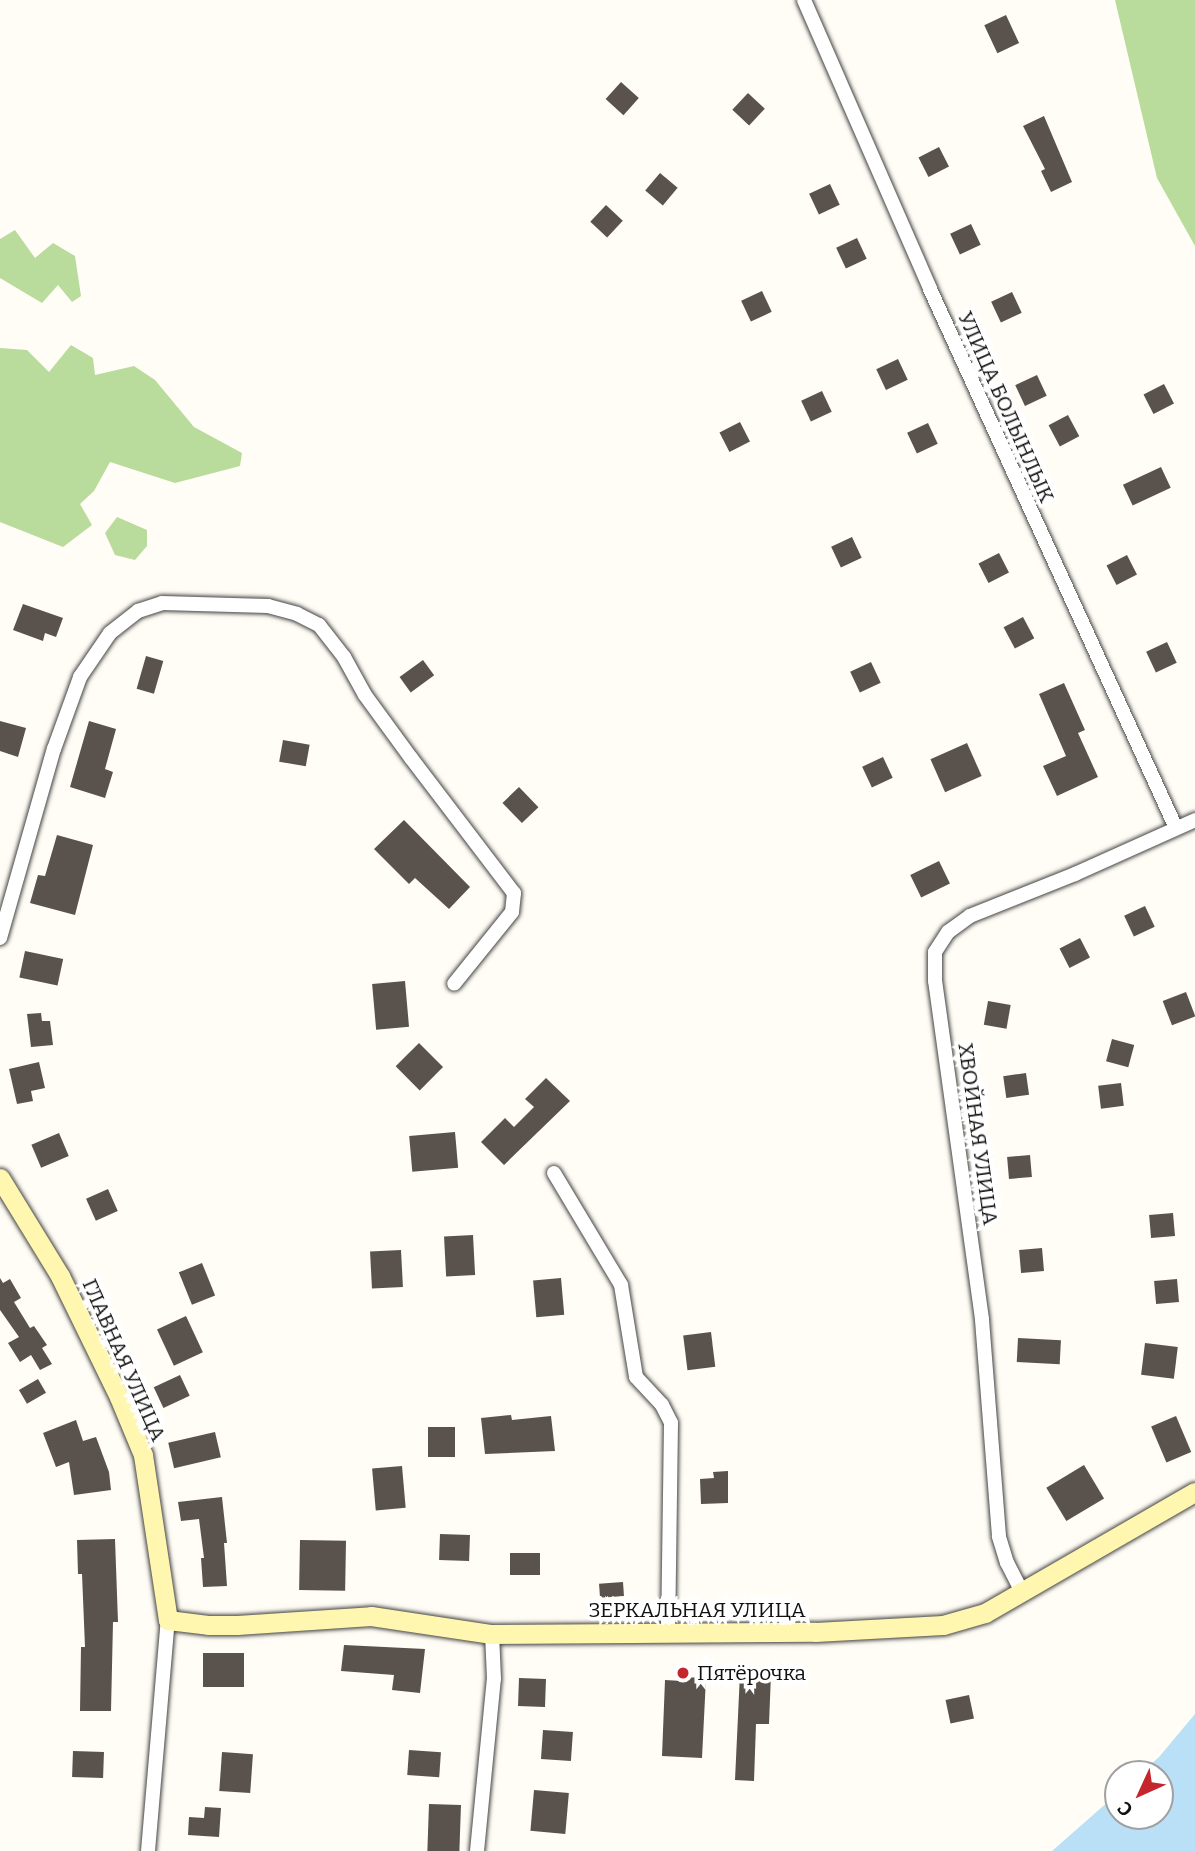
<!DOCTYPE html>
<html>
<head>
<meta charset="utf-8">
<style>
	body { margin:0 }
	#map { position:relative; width:1195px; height:1851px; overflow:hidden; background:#fffdf5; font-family:Bitter,serif }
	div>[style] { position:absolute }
	.forest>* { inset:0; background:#b9dc9c }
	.water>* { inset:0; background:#b9e0f7 }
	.building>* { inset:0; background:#5a524d; transform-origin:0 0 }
	.roads { filter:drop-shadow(0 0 2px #444) drop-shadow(0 0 2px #444) }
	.street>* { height:14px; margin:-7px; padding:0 7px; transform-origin:7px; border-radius:7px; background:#fff }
	.secondary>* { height:19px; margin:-9.5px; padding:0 9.5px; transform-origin:9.5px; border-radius:9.5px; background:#fff6b0 }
	.dots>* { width:19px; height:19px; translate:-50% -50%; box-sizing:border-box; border:4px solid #fff; border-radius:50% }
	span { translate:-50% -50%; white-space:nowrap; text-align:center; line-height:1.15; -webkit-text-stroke:7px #fff; paint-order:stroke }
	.street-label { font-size:21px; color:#111 }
	.poi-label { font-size:21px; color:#111 }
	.left { translate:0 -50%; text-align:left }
	.north { position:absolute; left:1104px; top:1760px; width:70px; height:70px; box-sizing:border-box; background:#fff; border:2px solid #a0a0a0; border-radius:50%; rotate:225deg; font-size:19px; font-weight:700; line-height:28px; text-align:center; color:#111 }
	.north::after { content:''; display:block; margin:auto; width:24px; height:32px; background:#c4262e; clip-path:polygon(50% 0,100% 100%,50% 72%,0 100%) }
</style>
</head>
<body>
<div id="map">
	<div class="forest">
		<div style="clip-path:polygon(1115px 0,1195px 0,1195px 246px,1157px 178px)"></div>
		<div style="clip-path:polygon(15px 230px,35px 258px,53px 243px,75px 256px,81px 296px,72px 302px,58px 285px,42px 303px,0 278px,0 239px)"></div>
		<div style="clip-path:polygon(71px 345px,93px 358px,95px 375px,134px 366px,155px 380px,194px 427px,242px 453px,240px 466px,175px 483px,110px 462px,94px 491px,80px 504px,92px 525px,63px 547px,0 522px,0 348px,27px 350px,49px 372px)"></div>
		<div style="clip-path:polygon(117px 517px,147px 530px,147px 546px,135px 560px,115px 555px,105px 533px)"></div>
	</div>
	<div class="water">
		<div style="clip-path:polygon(1195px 1714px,1195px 1851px,1052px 1851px,1118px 1793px,1118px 1816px,1160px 1816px,1160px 1774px,1140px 1774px,1159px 1757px)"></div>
	</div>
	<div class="building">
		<div style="left:1006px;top:15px;width:31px;height:24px;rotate:65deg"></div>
		<div style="left:621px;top:82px;width:24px;height:23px;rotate:42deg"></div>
		<div style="left:748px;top:93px;width:23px;height:23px;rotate:43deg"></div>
		<div style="clip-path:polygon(1044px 116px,1072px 182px,1051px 192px,1041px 171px,1045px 169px,1023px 126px)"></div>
		<div style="left:939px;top:147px;width:22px;height:23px;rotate:63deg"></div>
		<div style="left:660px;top:173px;width:23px;height:23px;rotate:40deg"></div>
		<div style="left:830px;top:184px;width:23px;height:23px;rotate:65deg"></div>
		<div style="left:606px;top:205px;width:23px;height:23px;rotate:43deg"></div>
		<div style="left:971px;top:224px;width:23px;height:23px;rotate:65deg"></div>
		<div style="left:857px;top:238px;width:23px;height:23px;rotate:65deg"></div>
		<div style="left:762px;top:291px;width:23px;height:23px;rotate:65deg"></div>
		<div style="left:1012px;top:292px;width:23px;height:23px;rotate:65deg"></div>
		<div style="left:898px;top:359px;width:23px;height:24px;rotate:65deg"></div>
		<div style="left:1037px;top:375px;width:23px;height:24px;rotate:65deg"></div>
		<div style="left:1164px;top:384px;width:22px;height:23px;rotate:63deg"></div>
		<div style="left:822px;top:391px;width:23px;height:23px;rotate:65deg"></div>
		<div style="left:1068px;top:415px;width:24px;height:22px;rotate:62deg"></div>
		<div style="left:740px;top:422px;width:22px;height:23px;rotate:63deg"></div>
		<div style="left:928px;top:423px;width:23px;height:23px;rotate:65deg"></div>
		<div style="left:1161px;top:467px;width:23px;height:42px;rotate:65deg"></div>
		<div style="left:852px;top:537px;width:23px;height:23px;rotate:65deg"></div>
		<div style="left:999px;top:553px;width:22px;height:23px;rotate:63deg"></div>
		<div style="left:1127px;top:555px;width:22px;height:23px;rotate:63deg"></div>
		<div style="clip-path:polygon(23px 604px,63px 618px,56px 637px,45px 633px,43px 641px,13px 630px)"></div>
		<div style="left:1023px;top:617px;width:24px;height:22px;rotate:62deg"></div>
		<div style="left:1167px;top:642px;width:23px;height:23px;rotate:65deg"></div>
		<div style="left:146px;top:656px;width:18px;height:34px;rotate:16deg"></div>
		<div style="left:423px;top:660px;width:19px;height:29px;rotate:54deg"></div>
		<div style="left:871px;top:662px;width:23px;height:23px;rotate:65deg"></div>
		<div style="clip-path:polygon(1064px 683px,1085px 730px,1078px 733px,1098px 777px,1057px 796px,1043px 766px,1066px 756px,1039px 694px)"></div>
		<div style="clip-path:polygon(0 721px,26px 728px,18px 757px,0 751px)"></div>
		<div style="clip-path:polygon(89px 721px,116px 729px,105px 769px,113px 772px,105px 798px,70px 787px)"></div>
		<div style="left:283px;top:740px;width:27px;height:22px;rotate:10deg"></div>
		<div style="left:967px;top:743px;width:36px;height:40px;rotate:66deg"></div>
		<div style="left:883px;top:757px;width:23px;height:23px;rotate:65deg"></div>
		<div style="left:519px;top:787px;width:28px;height:23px;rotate:46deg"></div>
		<div style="clip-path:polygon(404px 820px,470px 887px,449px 909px,415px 878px,409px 884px,374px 849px)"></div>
		<div style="clip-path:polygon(57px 835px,93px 845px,75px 915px,30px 903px,38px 875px,45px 876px)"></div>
		<div style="left:939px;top:861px;width:25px;height:32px;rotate:64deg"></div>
		<div style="left:1145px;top:906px;width:23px;height:23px;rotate:65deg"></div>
		<div style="left:1080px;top:938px;width:22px;height:23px;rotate:63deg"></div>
		<div style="left:25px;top:951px;width:39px;height:27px;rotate:12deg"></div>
		<div style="left:405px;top:981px;width:46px;height:33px;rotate:85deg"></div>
		<div style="left:1186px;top:992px;width:26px;height:25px;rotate:69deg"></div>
		<div style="left:988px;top:1001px;width:23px;height:24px;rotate:10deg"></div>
		<div style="clip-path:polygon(41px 1013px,42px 1021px,50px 1021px,53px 1045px,31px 1047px,27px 1014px)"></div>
		<div style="left:1112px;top:1039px;width:23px;height:23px;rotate:15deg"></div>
		<div style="left:419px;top:1043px;width:34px;height:33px;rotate:45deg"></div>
		<div style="clip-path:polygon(39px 1062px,45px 1088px,31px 1091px,33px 1101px,17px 1104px,9px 1069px)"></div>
		<div style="left:1026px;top:1073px;width:22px;height:23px;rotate:82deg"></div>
		<div style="clip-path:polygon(546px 1078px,570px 1101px,504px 1165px,481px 1142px,505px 1118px,514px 1127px,534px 1107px,525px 1099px)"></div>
		<div style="left:1121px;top:1083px;width:23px;height:23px;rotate:83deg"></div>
		<div style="left:455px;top:1132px;width:36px;height:46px;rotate:85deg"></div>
		<div style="left:59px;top:1133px;width:25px;height:30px;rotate:67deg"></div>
		<div style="left:1030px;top:1155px;width:22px;height:23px;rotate:85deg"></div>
		<div style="left:108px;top:1189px;width:24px;height:24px;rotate:66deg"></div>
		<div style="left:1173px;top:1213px;width:23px;height:24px;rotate:85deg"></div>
		<div style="left:473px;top:1235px;width:40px;height:29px;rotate:87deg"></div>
		<div style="left:1042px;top:1248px;width:23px;height:23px;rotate:85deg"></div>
		<div style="left:401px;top:1250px;width:37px;height:31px;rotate:87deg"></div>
		<div style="left:202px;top:1263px;width:35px;height:25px;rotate:68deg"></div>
		<div style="clip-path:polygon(0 1278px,3px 1283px,10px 1279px,21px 1298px,14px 1302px,30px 1328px,34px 1326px,47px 1345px,42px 1348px,52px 1364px,40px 1370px,31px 1355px,20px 1362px,8px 1343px,19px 1337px,0 1310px)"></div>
		<div style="left:561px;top:1278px;width:37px;height:28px;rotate:85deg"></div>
		<div style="left:1177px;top:1279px;width:23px;height:23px;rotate:85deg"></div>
		<div style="left:186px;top:1316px;width:40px;height:32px;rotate:65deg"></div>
		<div style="left:711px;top:1332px;width:35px;height:28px;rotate:83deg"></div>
		<div style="left:1018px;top:1338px;width:43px;height:24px;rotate:3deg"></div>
		<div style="left:1145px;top:1343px;width:33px;height:32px;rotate:7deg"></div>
		<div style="left:180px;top:1375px;width:23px;height:29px;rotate:65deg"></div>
		<div style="left:38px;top:1379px;width:16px;height:22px;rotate:60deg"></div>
		<div style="clip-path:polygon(511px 1415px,512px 1420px,551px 1416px,555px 1451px,485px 1454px,481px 1418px)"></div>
		<div style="left:1176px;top:1416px;width:39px;height:27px;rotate:67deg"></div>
		<div style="clip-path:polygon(76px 1420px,83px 1441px,96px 1437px,109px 1472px,111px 1490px,74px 1495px,69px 1462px,56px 1467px,43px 1433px)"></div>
		<div style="left:428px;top:1427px;width:27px;height:30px"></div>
		<div style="left:215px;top:1432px;width:26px;height:48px;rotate:77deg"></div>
		<div style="left:1084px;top:1465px;width:39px;height:44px;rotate:59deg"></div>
		<div style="left:402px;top:1466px;width:42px;height:30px;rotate:85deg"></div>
		<div style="clip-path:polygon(728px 1471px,728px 1503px,701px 1504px,700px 1479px,714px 1478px,713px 1472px)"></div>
		<div style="clip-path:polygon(222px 1497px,227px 1543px,224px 1543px,227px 1586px,203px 1587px,201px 1558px,204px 1558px,199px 1519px,181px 1521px,178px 1502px)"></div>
		<div style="left:440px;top:1534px;width:30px;height:26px;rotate:2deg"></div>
		<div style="clip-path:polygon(115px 1539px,118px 1622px,113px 1622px,111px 1711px,80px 1711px,81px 1647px,85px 1647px,82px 1574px,78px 1574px,77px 1540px)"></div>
		<div style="left:300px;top:1540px;width:46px;height:50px;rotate:1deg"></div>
		<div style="left:510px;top:1553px;width:30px;height:22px"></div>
		<div style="left:623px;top:1582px;width:14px;height:24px;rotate:86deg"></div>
		<div style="clip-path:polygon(344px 1645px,425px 1649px,420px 1693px,392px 1690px,394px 1675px,341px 1671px)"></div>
		<div style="left:203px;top:1653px;width:41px;height:34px"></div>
		<div style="clip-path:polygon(740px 1673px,771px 1674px,769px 1724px,756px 1724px,754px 1781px,735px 1780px)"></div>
		<div style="clip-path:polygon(682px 1677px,706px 1678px,702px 1758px,662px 1756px,665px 1680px,682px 1681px)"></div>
		<div style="left:519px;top:1678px;width:27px;height:28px;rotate:2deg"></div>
		<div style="left:969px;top:1695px;width:24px;height:24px;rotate:78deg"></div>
		<div style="left:543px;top:1730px;width:30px;height:29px;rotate:4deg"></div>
		<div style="left:409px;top:1750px;width:32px;height:25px;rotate:4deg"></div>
		<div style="left:73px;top:1751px;width:31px;height:26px;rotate:2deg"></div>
		<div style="left:222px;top:1752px;width:31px;height:39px;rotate:4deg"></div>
		<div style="left:534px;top:1790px;width:35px;height:41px;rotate:5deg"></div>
		<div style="left:429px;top:1804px;width:32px;height:47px;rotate:2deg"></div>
		<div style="clip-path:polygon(205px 1807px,221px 1808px,219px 1837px,188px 1835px,189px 1817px,204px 1818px)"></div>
	</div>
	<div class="roads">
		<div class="street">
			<div style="left:804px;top:0;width:315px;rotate:66.4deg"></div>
			<div style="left:930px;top:289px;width:592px;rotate:65.47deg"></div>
			<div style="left:0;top:938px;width:197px;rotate:-74.1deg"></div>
			<div style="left:54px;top:749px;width:77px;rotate:-70.1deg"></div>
			<div style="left:80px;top:677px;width:53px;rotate:-55.7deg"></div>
			<div style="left:110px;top:633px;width:36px;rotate:-38deg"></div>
			<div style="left:138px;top:611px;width:25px;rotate:-18deg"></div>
			<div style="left:162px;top:603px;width:106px;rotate:1.6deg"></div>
			<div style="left:268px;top:606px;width:30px;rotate:15deg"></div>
			<div style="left:297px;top:614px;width:25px;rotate:27deg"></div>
			<div style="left:319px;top:625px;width:41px;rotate:52deg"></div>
			<div style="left:344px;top:657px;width:43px;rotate:61.1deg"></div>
			<div style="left:365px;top:695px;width:78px;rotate:53.9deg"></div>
			<div style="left:411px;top:758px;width:170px;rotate:52.7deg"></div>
			<div style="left:514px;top:893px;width:19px;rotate:96deg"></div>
			<div style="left:512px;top:912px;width:92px;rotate:128.9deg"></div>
			<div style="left:554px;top:1173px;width:131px;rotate:59.1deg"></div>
			<div style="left:621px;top:1285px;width:93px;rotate:80.7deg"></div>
			<div style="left:636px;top:1377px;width:38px;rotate:47deg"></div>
			<div style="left:662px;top:1405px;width:20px;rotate:63deg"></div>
			<div style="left:671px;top:1423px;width:209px;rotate:90.8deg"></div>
			<div style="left:1022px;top:1592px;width:33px;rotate:-117deg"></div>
			<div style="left:1007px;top:1563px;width:28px;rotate:-107deg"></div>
			<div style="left:999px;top:1536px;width:218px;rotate:-94.5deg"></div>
			<div style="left:982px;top:1319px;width:341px;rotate:-97.9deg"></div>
			<div style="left:935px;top:981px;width:29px;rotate:-90deg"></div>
			<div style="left:935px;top:952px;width:24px;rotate:-57deg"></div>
			<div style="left:948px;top:932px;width:27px;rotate:-36deg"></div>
			<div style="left:970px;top:916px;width:113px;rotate:-21.8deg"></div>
			<div style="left:1075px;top:874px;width:132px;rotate:-24.2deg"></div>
			<div style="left:148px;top:1851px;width:232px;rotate:-85.1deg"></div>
			<div style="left:477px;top:1851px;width:173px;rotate:-84.4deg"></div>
			<div style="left:494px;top:1679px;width:45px;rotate:-92.5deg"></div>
		</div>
		<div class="secondary">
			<div style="left:0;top:1178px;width:115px;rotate:58.5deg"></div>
			<div style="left:60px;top:1276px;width:135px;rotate:64deg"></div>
			<div style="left:119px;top:1397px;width:63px;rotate:67.5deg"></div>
			<div style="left:143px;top:1455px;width:167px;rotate:81.4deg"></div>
			<div style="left:168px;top:1620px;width:40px;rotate:7.1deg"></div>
			<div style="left:208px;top:1625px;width:29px"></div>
			<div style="left:237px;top:1625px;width:134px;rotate:-3.8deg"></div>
			<div style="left:371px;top:1616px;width:122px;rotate:8.5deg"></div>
			<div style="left:492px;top:1634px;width:323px;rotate:-0.4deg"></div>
			<div style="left:815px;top:1632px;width:128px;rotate:-3.1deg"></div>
			<div style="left:943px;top:1625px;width:44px;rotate:-15.9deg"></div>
			<div style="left:985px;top:1613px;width:242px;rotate:-30deg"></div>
		</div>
	</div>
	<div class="dots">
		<div style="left:683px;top:1673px;background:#c4262e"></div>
	</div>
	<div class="street-label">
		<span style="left:1006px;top:407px;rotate:66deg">УЛИЦА БОЛЫНЛЫК</span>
		<span style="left:978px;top:1134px;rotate:82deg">ХВОЙНАЯ УЛИЦА</span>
		<span style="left:124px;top:1360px;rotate:66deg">ГЛАВНАЯ УЛИЦА</span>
		<span style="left:697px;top:1610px">ЗЕРКАЛЬНАЯ УЛИЦА</span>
	</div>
	<div class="poi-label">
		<span class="left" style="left:697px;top:1673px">Пятёрочка</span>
	</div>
	<div class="north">С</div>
</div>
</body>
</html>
